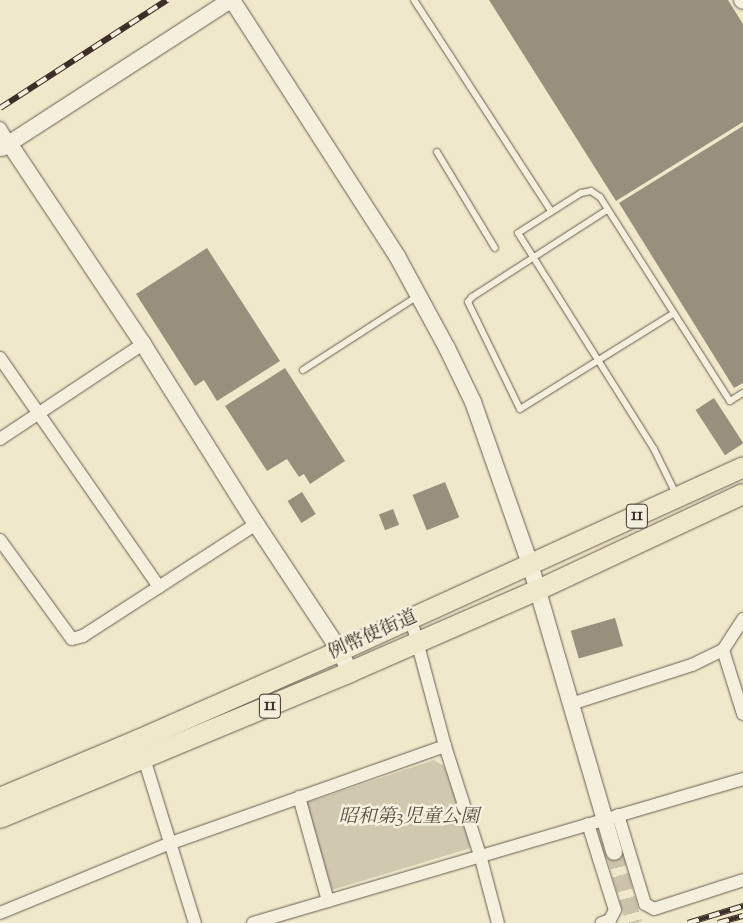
<!DOCTYPE html>
<html>
<head>
<meta charset="utf-8">
<style>
	body { margin:0 }
	#map { position:relative; width:743px; height:923px; overflow:hidden; background:#efe8cb; font-family:"Sorts Mill Goudy","Noto Serif JP",serif }
	div>[style] { position:absolute }
	.green>* { inset:0; background:#d0c9af }
	.building>* { inset:0; background:#998f7d; transform-origin:0 0 }
	.tertiary-tunnel>* { height:16px; margin-top:-8px; transform-origin:0; background:repeating-linear-gradient(90deg,#cbc3aa 0 16px,transparent 0 24px) }
	.roads { filter:drop-shadow(0 0 1px #685d51) drop-shadow(0 0 1px #685d51) }
	.service>* { height:6px; margin:-3px; padding:0 3px; transform-origin:3px; border-radius:3px; background:#f5f0dd }
	.minor>* { height:12px; margin:-6px; padding:0 6px; transform-origin:6px; border-radius:6px; background:#f5f0dd }
	.tertiary>* { height:16px; margin:-8px; padding:0 8px; transform-origin:8px; border-radius:8px; background:#f5f0dd }
	.primary>* { height:20px; margin:-10px; padding:0 10px; transform-origin:10px; border-radius:10px; background:#efe8cb }
	.rail>* { height:5.5px; margin-top:-2.75px; transform-origin:0; background:repeating-linear-gradient(90deg,#f5f0dd 0 11px,#3b2f28 0 22px); box-sizing:border-box; border-block:1px solid #3b2f28 }
	span { translate:-50% -50%; white-space:nowrap; text-align:center; line-height:1.15; -webkit-text-stroke:5px #f5f0dd; paint-order:stroke }
	.shield-label span { padding:1px 4px; background:#f5f0dd; border:1px solid; border-radius:4px; -webkit-text-stroke-width:0 }
	.shield-label { font-size:18px; color:#3b2f28; font-weight:700 }
	.street-label { font-size:19px; color:#3b2f28 }
	.park-label { font-size:19px; color:#594e43; font-style:italic }
</style>
</head>
<body>
<div id="map">
	<div class="green">
		<div style="clip-path:polygon(434px 760px,444px 766px,471px 848px,332px 890px,306px 803px)"></div>
	</div>
	<div class="building">
		<div style="clip-path:polygon(489px 0,728px 0,743px 24px,743px 122px,616px 201px)"></div>
		<div style="clip-path:polygon(743px 126px,743px 383px,734px 388px,619px 203px)"></div>
		<div style="clip-path:polygon(207px 248px,280px 361px,217px 401px,204px 380px,195px 386px,136px 294px)"></div>
		<div style="clip-path:polygon(285px 368px,345px 461px,310px 484px,304px 474px,299px 477px,287px 459px,267px 471px,225px 406px)"></div>
		<div style="left:714px;top:398px;width:54px;height:22px;rotate:57deg"></div>
		<div style="left:445px;top:482px;width:38px;height:35px;rotate:68deg"></div>
		<div style="left:302px;top:492px;width:26px;height:17px;rotate:58deg"></div>
		<div style="left:393px;top:509px;width:17px;height:15px;rotate:69deg"></div>
		<div style="left:615px;top:618px;width:29px;height:46px;rotate:74deg"></div>
	</div>
	<div class="tertiary-tunnel">
		<div style="left:614px;top:852px;width:74px;rotate:74.3deg"></div>
	</div>
	<div class="roads">
		<div class="service">
			<div style="left:414px;top:0;width:252px;rotate:57deg"></div>
			<div style="left:437px;top:152px;width:112px;rotate:58.9deg"></div>
			<div style="left:607px;top:210px;width:161px;rotate:147.2deg"></div>
			<div style="left:472px;top:297px;width:6px;rotate:129deg"></div>
			<div style="left:468px;top:302px;width:119px;rotate:64.1deg"></div>
			<div style="left:520px;top:409px;width:181px;rotate:-31.9deg"></div>
			<div style="left:303px;top:370px;width:137px;rotate:-32.8deg"></div>
			<div style="left:676px;top:494px;width:50px;rotate:-116.1deg"></div>
			<div style="left:654px;top:449px;width:255px;rotate:-122.2deg"></div>
			<div style="left:518px;top:233px;width:75px;rotate:-32.4deg"></div>
			<div style="left:581px;top:193px;width:10px;rotate:-11deg"></div>
			<div style="left:591px;top:191px;width:11px;rotate:34deg"></div>
			<div style="left:600px;top:197px;width:242px;rotate:57.5deg"></div>
			<div style="left:730px;top:401px;width:15px;rotate:-32deg"></div>
		</div>
		<div class="minor">
			<div style="left:0;top:128px;width:17px;rotate:59deg"></div>
			<div style="left:0;top:358px;width:279px;rotate:55.2deg"></div>
			<div style="left:0;top:439px;width:172px;rotate:-33.6deg"></div>
			<div style="left:0;top:540px;width:122px;rotate:54deg"></div>
			<div style="left:72px;top:639px;width:11px;rotate:-15deg"></div>
			<div style="left:83px;top:636px;width:206px;rotate:-32.9deg"></div>
			<div style="left:411px;top:619px;width:131px;rotate:75deg"></div>
			<div style="left:445px;top:746px;width:114px;rotate:72.2deg"></div>
			<div style="left:480px;top:855px;width:70px;rotate:75.2deg"></div>
			<div style="left:723px;top:650px;width:67px;rotate:72.6deg"></div>
			<div style="left:571px;top:704px;width:127px;rotate:-17.9deg"></div>
			<div style="left:692px;top:665px;width:34px;rotate:-26deg"></div>
			<div style="left:723px;top:650px;width:37px;rotate:-57deg"></div>
			<div style="left:142px;top:752px;width:179px;rotate:72.8deg"></div>
			<div style="left:299px;top:797px;width:108px;rotate:74.4deg"></div>
			<div style="left:618px;top:815px;width:93px;rotate:73.1deg"></div>
			<div style="left:645px;top:904px;width:10px;rotate:29deg"></div>
			<div style="left:654px;top:909px;width:94px;rotate:-18deg"></div>
			<div style="left:588px;top:824px;width:90px;rotate:72.6deg"></div>
			<div style="left:615px;top:910px;width:11px;rotate:117deg"></div>
			<div style="left:610px;top:920px;width:9px;rotate:159deg"></div>
			<div style="left:0;top:913px;width:185px;rotate:-22.3deg"></div>
			<div style="left:171px;top:843px;width:291px;rotate:-19.5deg"></div>
			<div style="left:253px;top:923px;width:511px;rotate:-16.38deg"></div>
		</div>
		<div class="tertiary">
			<div style="left:232px;top:0;width:305px;rotate:57.2deg"></div>
			<div style="left:397px;top:256px;width:105px;rotate:61.5deg"></div>
			<div style="left:447px;top:348px;width:60px;rotate:64.3deg"></div>
			<div style="left:473px;top:402px;width:172px;rotate:70.6deg"></div>
			<div style="left:530px;top:564px;width:300px;rotate:73.7deg"></div>
			<div style="left:742px;top:0;width:1px;rotate:45deg"></div>
			<div style="left:9px;top:143px;width:242px;rotate:56.3deg"></div>
			<div style="left:143px;top:344px;width:213px;rotate:57.9deg"></div>
			<div style="left:256px;top:524px;width:152px;rotate:56.5deg"></div>
			<div style="left:340px;top:651px;width:23px;rotate:65deg"></div>
			<div style="left:2px;top:148px;width:273px;rotate:-32.9deg"></div>
		</div>
		<div class="primary">
			<div style="left:0;top:798px;width:150px;rotate:-22.8deg"></div>
			<div style="left:138px;top:740px;width:221px;rotate:-23.8deg"></div>
			<div style="left:340px;top:651px;width:443px;rotate:-24.5deg"></div>
			<div style="left:0;top:818px;width:379px;rotate:-22.6deg"></div>
			<div style="left:350px;top:672px;width:205px;rotate:-23.6deg"></div>
			<div style="left:538px;top:590px;width:226px;rotate:-25.1deg"></div>
		</div>
	</div>
	<div class="rail">
		<div style="left:0;top:108px;width:199px;rotate:-32.9deg"></div>
		<div style="left:688px;top:923px;width:58px;rotate:-17.2deg"></div>
		<div style="left:718px;top:923px;width:26px;rotate:-16deg"></div>
	</div>
	<div class="shield-label">
		<span style="left:637px;top:516px">11</span>
		<span style="left:270px;top:706px">11</span>
	</div>
	<div class="street-label">
		<span style="left:373px;top:636px;rotate:-24deg">例幣使街道</span>
	</div>
	<div class="park-label">
		<span style="left:409px;top:818px">昭和第3児童公園</span>
	</div>
</div>
</body>
</html>
